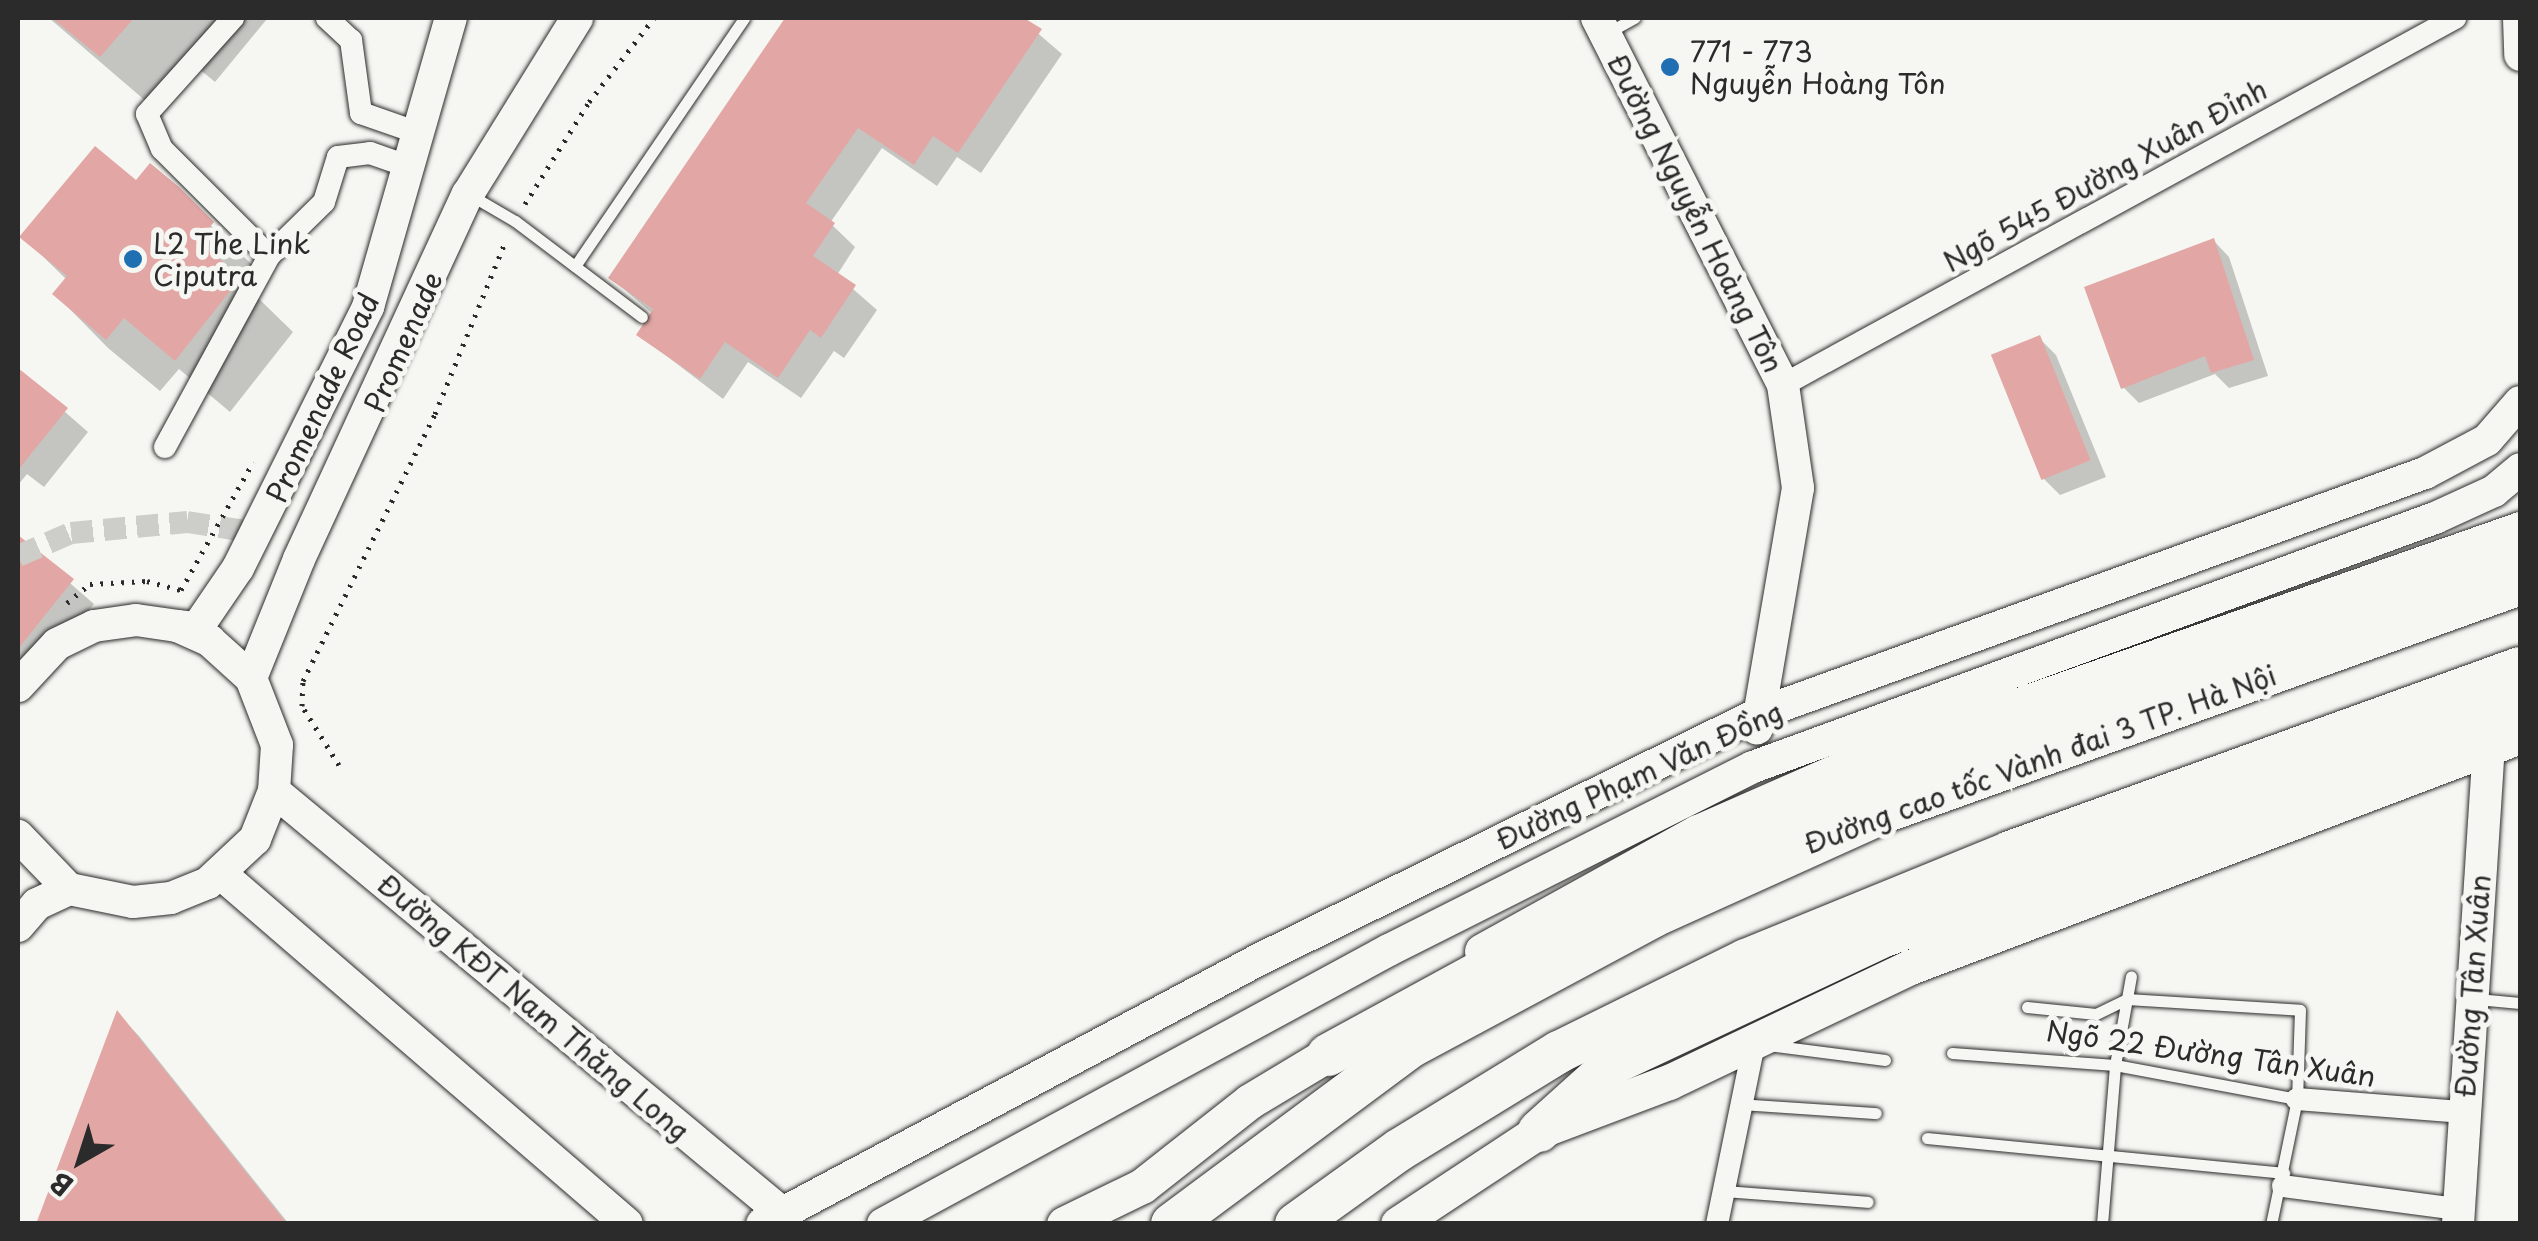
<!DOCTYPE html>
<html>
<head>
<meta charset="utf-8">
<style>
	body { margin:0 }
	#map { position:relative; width:2538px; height:1241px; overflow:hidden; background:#f6f6f2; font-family:"Playpen Sans",sans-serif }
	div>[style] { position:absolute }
	.shadow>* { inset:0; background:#0003 }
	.building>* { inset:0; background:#e2a7a4; transform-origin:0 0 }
	.street-tunnel>* { height:22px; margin-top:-11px; transform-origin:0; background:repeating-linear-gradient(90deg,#cdcdca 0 22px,transparent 0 33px) }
	.path>* { height:5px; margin-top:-2.5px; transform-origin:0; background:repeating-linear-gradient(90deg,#2b2b2b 0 2.5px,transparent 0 10.5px) }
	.roads { filter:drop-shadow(0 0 2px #2b2b2b) drop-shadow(0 0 2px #2b2b2b) }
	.lane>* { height:11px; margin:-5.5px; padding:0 5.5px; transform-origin:5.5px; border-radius:5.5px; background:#f6f6f2 }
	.street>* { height:22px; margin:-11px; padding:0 11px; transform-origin:11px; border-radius:11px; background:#f6f6f2 }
	.secondary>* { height:32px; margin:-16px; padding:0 16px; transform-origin:16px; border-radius:16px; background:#f6f6f2 }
	.primary>* { height:35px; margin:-17.5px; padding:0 17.5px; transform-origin:17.5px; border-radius:17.5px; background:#f6f6f2 }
	.highway>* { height:42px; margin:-21px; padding:0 21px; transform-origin:21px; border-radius:21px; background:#f6f6f2 }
	.dots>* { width:28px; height:28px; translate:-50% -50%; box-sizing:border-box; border:5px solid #f6f6f2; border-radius:50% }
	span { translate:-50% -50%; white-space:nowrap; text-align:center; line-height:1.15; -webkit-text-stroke:10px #f6f6f2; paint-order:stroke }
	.poi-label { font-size:28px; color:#2b2b2b }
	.left { translate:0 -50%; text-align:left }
	.street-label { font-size:28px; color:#2b2b2b }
	.frame { position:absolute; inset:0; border:20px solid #2b2b2b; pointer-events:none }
	.north { position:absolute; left:30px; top:1111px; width:100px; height:100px; -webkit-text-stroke:8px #f6f6f2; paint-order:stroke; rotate:219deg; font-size:28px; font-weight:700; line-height:40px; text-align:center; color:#2b2b2b }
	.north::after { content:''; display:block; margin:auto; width:35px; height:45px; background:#2b2b2b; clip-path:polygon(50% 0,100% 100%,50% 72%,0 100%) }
</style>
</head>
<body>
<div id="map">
	<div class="shadow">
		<div style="clip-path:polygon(49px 18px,265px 18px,267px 19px,215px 82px,193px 64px,155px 109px)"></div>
		<div style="clip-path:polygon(788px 18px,1020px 18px,1062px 54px,981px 173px,957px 157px,937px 186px,882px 148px,830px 223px,855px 247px,837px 275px,877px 310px,844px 358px,834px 351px,801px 398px,748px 362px,723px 399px,639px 335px,653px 314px,611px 278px)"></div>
		<div style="clip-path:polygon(150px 167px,266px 278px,253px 293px,293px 332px,230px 412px,179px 369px,160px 391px,108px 348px,55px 294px,67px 280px,23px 237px,136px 184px)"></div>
		<div style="clip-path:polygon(2214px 241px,2229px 257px,2268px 376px,2229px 388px,2215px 374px,2139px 403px,2123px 387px)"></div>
		<div style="clip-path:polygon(2039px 338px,2056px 355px,2106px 477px,2060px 495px,2043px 478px)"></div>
		<div style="clip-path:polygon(18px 371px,88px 432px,44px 487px,27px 474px,18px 485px)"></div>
		<div style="clip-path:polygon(18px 538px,94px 604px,18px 699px)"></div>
		<div style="clip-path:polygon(118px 1014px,139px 1036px,289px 1224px,37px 1224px)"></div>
	</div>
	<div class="building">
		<div style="clip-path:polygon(52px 18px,134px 18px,100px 57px)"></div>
		<div style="clip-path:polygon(785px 18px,1024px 18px,1042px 29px,958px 153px,933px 136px,914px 165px,858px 128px,806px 203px,835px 223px,813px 256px,856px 285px,821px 338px,810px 330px,778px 378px,725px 342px,700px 379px,636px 335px,653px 309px,608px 278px)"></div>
		<div style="clip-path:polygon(95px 146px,136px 180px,150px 163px,179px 187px,214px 222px,198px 241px,241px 277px,175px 361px,124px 318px,106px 340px,52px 294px,67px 276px,19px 237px)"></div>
		<div style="clip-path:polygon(2214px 238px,2254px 360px,2211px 373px,2205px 356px,2121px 389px,2084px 287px)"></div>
		<div style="left:2040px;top:335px;width:135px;height:53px;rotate:68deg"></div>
		<div style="clip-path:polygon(18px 368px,68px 408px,18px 470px)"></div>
		<div style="clip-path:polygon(18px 535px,74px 579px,18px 649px)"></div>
		<div style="clip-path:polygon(117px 1010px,287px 1224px,36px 1224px)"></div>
	</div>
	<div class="street-tunnel">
		<div style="left:18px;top:556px;width:58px;rotate:-23.5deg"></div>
		<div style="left:71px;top:533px;width:117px;rotate:-5.4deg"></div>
		<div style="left:187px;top:522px;width:72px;rotate:8.8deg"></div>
	</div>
	<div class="path">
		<div style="left:525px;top:204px;width:120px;rotate:-57.9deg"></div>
		<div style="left:589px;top:102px;width:106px;rotate:-52.3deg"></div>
		<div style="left:67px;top:603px;width:30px;rotate:-40deg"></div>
		<div style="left:90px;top:584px;width:57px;rotate:-3deg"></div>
		<div style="left:147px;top:581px;width:35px;rotate:15deg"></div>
		<div style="left:181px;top:590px;width:147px;rotate:-60.6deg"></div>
		<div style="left:339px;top:765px;width:70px;rotate:-122.1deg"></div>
		<div style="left:302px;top:706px;width:25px;rotate:-88deg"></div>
		<div style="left:303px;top:681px;width:298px;rotate:-63.7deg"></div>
		<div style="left:435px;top:414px;width:188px;rotate:-67.8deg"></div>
	</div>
	<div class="roads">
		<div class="lane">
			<div style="left:1609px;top:32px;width:29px;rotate:-29deg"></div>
			<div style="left:472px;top:196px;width:50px;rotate:30.2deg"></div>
			<div style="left:515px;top:221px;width:159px;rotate:37.1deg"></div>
			<div style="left:575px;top:266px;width:300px;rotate:-55.7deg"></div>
			<div style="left:2477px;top:999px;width:43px;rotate:5.3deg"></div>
			<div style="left:2027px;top:1007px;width:69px;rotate:5.8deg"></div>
			<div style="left:2096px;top:1014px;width:34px;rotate:-26deg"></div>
			<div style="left:2127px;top:999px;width:173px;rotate:3.6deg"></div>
			<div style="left:2300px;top:1010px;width:89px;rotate:91.9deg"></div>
			<div style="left:2297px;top:1099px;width:128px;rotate:101.7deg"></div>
			<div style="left:1768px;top:1045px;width:118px;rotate:7.3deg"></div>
			<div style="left:1952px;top:1053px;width:163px;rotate:4.2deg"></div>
			<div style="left:2115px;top:1065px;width:185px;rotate:10.6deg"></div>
			<div style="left:1739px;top:1104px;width:137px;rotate:3.8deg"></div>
			<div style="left:1927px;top:1138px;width:359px;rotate:5.6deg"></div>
			<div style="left:1723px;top:1191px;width:145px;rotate:4.3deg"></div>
			<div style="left:2102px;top:1224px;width:160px;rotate:-85.3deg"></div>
			<div style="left:2115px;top:1065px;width:90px;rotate:-79.8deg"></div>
		</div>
		<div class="street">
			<div style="left:233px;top:18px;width:129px;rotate:131.9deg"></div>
			<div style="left:147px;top:114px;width:38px;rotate:67deg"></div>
			<div style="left:162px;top:149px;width:151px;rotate:45deg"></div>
			<div style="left:269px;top:256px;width:77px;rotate:-44.5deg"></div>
			<div style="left:324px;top:202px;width:47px;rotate:-72.7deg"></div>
			<div style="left:338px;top:157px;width:32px;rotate:-7deg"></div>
			<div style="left:370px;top:153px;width:42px;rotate:19.3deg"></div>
			<div style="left:327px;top:18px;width:33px;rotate:43deg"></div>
			<div style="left:351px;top:40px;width:74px;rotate:82.2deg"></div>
			<div style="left:361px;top:113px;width:64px;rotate:19.3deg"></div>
			<div style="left:1783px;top:385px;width:766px;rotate:-28.64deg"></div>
			<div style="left:165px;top:447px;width:217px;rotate:-61.4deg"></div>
			<div style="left:2297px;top:1099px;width:167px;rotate:4.5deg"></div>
			<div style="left:2283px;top:1186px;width:177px;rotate:7.5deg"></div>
			<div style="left:1717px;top:1224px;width:185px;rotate:-78.4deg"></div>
		</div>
		<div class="secondary">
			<div style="left:1597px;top:18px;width:411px;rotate:63.1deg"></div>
			<div style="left:1783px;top:385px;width:104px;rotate:81.7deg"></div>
			<div style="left:1798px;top:488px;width:244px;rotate:99.7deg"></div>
			<div style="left:2519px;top:18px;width:37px;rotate:88deg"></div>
			<div style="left:177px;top:626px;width:20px;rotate:6deg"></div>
			<div style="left:197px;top:628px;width:73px;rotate:-55.7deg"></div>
			<div style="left:238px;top:568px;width:292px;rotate:-63.5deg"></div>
			<div style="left:368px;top:307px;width:301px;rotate:-74deg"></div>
			<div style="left:251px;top:678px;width:128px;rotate:-68deg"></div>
			<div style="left:299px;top:559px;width:402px;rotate:-65.2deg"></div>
			<div style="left:468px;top:194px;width:207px;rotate:-58.2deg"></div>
			<div style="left:18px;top:686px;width:57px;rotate:-47.1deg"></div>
			<div style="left:57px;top:644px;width:41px;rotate:-25.9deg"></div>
			<div style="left:94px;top:626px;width:42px;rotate:-8.1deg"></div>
			<div style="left:136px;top:620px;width:41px;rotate:8.3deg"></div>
			<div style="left:177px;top:626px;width:36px;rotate:24deg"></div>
			<div style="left:210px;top:641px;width:55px;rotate:42.1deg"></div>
			<div style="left:251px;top:678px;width:72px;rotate:68.8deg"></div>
			<div style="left:277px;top:745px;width:46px;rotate:93.7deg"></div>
			<div style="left:274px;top:791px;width:52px;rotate:111.6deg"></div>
			<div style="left:255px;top:839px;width:64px;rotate:136.9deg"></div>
			<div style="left:208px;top:883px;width:40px;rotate:158deg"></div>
			<div style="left:171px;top:898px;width:38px;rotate:174deg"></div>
			<div style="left:133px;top:902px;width:65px;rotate:-168.5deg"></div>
			<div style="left:69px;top:889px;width:74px;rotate:-133.9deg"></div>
			<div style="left:274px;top:791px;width:659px;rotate:39.71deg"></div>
			<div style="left:220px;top:873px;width:537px;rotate:40.77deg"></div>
			<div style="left:18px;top:926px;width:29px;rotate:-49deg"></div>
			<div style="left:37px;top:904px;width:35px;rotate:-25deg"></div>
			<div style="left:762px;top:1224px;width:564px;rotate:-28.02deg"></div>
			<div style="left:1260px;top:959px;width:555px;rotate:-26.2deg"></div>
			<div style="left:1758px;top:714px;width:709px;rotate:-19.87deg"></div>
			<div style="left:2425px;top:473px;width:70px;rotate:-28deg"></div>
			<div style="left:2487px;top:440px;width:50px;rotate:-49deg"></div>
			<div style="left:883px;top:1224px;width:575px;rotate:-28.44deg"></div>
			<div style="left:1389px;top:950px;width:407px;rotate:-26.7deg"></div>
			<div style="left:1753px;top:767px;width:726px;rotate:-20.06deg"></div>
			<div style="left:2435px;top:518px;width:65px;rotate:-24.6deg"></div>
			<div style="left:2494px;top:491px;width:34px;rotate:-40deg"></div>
			<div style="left:2458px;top:1224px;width:477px;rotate:-86.3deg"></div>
		</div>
		<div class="primary">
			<div style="left:1482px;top:951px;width:247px;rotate:-28.9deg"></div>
			<div style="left:1698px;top:832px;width:179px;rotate:-23.7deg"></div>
			<div style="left:1862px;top:760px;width:697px;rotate:-19.34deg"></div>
			<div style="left:1064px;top:1224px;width:87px;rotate:-26deg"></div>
			<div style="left:1142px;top:1186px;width:137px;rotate:-38.2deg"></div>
			<div style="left:1250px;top:1101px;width:114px;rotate:-31deg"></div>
			<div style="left:1398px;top:1224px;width:169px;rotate:-33.4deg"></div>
			<div style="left:1539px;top:1131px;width:139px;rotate:-20.7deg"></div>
			<div style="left:1669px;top:1082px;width:267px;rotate:-25.5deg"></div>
			<div style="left:1910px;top:967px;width:652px;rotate:-20.74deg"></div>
		</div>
		<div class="highway">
			<div style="left:1328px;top:1055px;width:248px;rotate:-28.6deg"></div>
			<div style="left:1546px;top:936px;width:359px;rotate:-25.6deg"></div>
			<div style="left:1870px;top:781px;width:690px;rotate:-19.56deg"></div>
			<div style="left:1539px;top:1131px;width:103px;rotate:-41.9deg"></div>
			<div style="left:1616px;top:1062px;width:291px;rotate:-25.2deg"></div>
			<div style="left:1879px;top:938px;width:683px;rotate:-20.29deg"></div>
			<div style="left:1172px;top:1224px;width:299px;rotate:-36.6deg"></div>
			<div style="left:1412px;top:1046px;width:275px;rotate:-28.2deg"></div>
			<div style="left:1654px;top:916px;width:252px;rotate:-24.3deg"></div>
			<div style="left:1884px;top:812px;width:676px;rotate:-19.72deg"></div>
			<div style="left:1296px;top:1224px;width:127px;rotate:-35.7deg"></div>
			<div style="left:1399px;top:1150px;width:188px;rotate:-31.5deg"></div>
			<div style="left:1559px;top:1052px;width:208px;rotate:-26.2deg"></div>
			<div style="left:1746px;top:960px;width:285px;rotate:-22.2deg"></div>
			<div style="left:2010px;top:852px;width:542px;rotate:-19.84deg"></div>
		</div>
	</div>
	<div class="dots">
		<div style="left:1670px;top:67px;background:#1f6fb2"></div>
		<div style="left:133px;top:259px;background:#1f6fb2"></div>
	</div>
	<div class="poi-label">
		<span class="left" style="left:1690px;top:67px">771 - 773<br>Nguyễn Hoàng Tôn</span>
		<span class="left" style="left:153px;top:259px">L2 The Link<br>Ciputra</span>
	</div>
	<div class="street-label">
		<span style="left:2105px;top:175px;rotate:-29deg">Ngõ 545 Đường Xuân Đỉnh</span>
		<span style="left:1696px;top:213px;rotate:63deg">Đường Nguyễn Hoàng Tôn</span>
		<span style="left:403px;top:342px;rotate:-66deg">Promenade</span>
		<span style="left:322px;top:398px;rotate:-65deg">Promenade Road</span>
		<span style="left:2040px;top:759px;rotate:-20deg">Đường cao tốc Vành đai 3 TP. Hà Nội</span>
		<span style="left:1639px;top:775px;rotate:-25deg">Đường Phạm Văn Đồng</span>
		<span style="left:2472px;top:986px;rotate:-86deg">Đường Tân Xuân</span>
		<span style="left:534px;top:1007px;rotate:40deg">Đường KĐT Nam Thăng Long</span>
		<span style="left:2211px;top:1053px;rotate:8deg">Ngõ 22 Đường Tân Xuân</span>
	</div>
	<div class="frame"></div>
	<div class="north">B</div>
</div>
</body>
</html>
